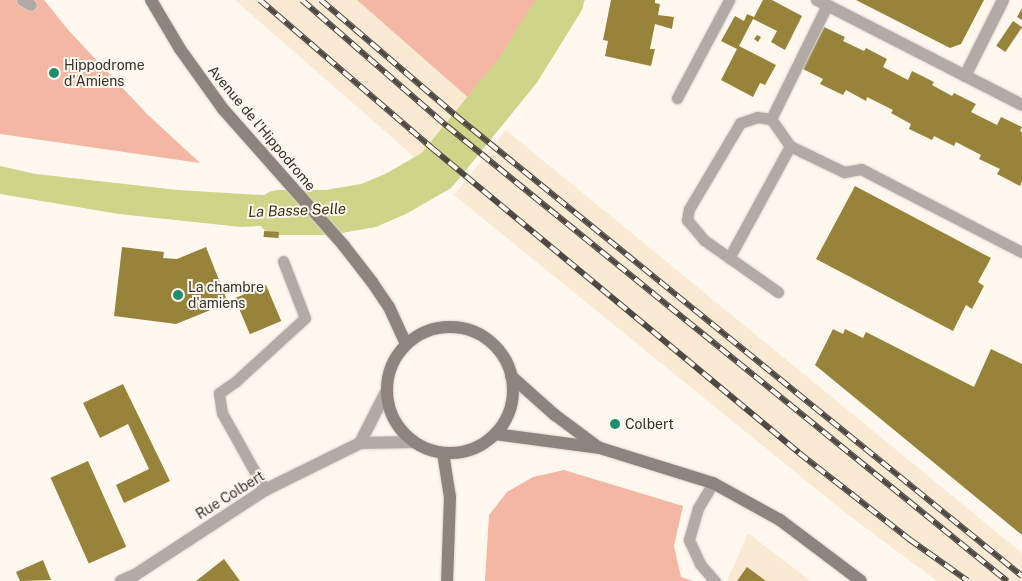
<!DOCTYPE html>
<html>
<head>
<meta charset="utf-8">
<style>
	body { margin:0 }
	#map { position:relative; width:1022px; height:581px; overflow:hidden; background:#fff8ef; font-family:"Public Sans",sans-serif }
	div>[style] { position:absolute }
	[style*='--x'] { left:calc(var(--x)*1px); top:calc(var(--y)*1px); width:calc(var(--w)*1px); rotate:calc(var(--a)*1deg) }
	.built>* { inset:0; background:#faead4 }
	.green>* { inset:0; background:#f4b7a3 }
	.water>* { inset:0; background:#ced589 }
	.river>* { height:45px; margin:-22.5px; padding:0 22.5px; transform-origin:22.5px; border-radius:22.5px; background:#ced589 }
	.building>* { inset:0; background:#978339; transform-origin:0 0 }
	.roads { filter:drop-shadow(0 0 1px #dad4cc) drop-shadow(0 0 1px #dad4cc) }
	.service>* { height:11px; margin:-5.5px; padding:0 5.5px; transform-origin:5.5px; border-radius:5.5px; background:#b1aaa5 }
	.minor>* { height:12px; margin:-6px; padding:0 6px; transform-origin:6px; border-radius:6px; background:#b1aaa5 }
	.tertiary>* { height:12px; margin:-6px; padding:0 6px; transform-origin:6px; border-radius:6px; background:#b1aaa5 }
	.secondary>* { height:12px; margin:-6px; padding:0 6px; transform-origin:6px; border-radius:6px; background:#8e847d }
	.secondary>.ring { margin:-6px; padding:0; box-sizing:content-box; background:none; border:12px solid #8e847d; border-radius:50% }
	.rail>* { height:5.5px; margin-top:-2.75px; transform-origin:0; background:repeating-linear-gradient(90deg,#fff8ef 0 11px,#4e4943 0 22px); box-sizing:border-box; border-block:1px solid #4e4943 }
	.dots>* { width:14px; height:14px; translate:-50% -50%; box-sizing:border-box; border:2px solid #fff8ef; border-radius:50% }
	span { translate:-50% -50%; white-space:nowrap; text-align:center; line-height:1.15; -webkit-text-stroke:4px #fff8ef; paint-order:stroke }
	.poi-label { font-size:14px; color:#34302a }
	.left { translate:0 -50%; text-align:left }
	.street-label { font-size:14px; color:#34302a }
	.water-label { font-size:15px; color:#313312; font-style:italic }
</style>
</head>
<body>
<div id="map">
	<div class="built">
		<i style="clip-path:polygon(235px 0,357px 0,472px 101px,419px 161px)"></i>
		<i style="clip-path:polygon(506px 130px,1022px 553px,1022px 581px,937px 581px,847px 514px,454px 195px)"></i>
		<i style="clip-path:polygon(748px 533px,811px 581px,727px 581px)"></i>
	</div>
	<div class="green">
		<i style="clip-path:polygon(0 0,44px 0,70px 32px,147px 114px,200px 163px,0 134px)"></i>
		<i style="clip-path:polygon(357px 0,537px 0,472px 101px)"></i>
		<i style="clip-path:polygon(564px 470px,683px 506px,674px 546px,681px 577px,693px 581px,485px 581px,489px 515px,507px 492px,533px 477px)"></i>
	</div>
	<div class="water">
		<i style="clip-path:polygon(555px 0,585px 0,501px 118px,481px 99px,497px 81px)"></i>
		<i style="clip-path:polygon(0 166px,36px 174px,178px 190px,329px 199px,351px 221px,241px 227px,119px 214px,0 194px)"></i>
	</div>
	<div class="river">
		<i style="--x:278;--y:212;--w:50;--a:0"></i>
		<i style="--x:328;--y:212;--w:41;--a:-9.9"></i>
		<i style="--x:368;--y:205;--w:30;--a:-23"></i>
		<i style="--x:396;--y:193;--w:46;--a:-29.9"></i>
		<i style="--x:436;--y:170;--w:130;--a:-50.9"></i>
		<i style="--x:518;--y:69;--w:81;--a:-58.1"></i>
	</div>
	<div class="building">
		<i style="clip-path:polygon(611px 0,655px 0,655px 3px,660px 4px,658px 15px,674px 17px,672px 29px,655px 24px,650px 49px,655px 49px,651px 66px,605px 56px,608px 41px,603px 40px)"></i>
		<i style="clip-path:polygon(763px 0,772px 0,802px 16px,785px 50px,771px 42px,777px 31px,753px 19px,739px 46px,776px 65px,765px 85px,760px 83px,753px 97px,721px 80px,737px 49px,721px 41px,735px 16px,744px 21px,747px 14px,754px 17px)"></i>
		<i style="clip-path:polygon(856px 0,984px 0,961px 44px,950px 48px)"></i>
		<i style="clip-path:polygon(1022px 8px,1022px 20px,1017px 17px)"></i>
		<i style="left:1013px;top:21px;width:11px;height:30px;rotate:34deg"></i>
		<i style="clip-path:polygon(824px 27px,845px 37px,843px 41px,864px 51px,866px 48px,887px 59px,883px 67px,908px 80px,912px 71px,934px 82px,932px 85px,952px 96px,954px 93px,976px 104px,971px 112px,997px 125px,1001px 117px,1022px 127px,1020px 131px,1022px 132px,1022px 181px,1020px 186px,997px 174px,1000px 169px,979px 159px,981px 155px,956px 142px,954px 146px,934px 136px,932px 140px,909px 129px,911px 124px,891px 113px,893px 110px,867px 97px,866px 101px,846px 90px,843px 95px,820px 84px,823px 79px,803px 69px)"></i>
		<i style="clip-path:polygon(757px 35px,761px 37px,758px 42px,754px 39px)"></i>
		<i style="clip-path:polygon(855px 186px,991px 258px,978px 282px,984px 286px,972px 309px,966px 305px,953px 331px,816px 259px)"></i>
		<i style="left:264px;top:231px;width:15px;height:6px;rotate:4deg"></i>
		<i style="clip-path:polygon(122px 247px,164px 252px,163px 258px,177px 259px,206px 247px,228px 303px,176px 324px,114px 316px)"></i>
		<i style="left:266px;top:285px;width:39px;height:34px;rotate:67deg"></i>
		<i style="clip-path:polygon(833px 329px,843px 334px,845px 329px,863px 338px,866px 332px,974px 387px,991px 349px,1022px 364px,1022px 535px,815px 365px)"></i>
		<i style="clip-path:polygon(123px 384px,170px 481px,124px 503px,116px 485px,149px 469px,128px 424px,100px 438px,83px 403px)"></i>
		<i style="left:88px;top:461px;width:94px;height:41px;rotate:66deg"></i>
		<i style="clip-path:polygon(224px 559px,240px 581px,196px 581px)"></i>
		<i style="clip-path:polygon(43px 560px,51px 580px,20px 581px,16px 572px)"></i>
		<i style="clip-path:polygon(747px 567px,766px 581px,737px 581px)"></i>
	</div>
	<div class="roads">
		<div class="service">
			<i style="--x:22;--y:0;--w:10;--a:29"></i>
			<i style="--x:677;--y:98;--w:111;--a:-62"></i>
			<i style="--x:790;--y:146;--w:60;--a:25.7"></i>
			<i style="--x:844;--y:172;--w:17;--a:-10"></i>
			<i style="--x:861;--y:169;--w:181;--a:27.3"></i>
			<i style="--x:729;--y:258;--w:128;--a:-61.4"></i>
			<i style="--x:790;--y:146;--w:33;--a:-125"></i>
			<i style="--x:778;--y:292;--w:90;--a:-144.9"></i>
			<i style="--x:704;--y:240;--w:26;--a:-130"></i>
			<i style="--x:687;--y:220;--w:11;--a:-80"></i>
			<i style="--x:689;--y:209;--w:100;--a:-59.3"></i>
			<i style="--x:740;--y:123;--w:18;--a:-19"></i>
			<i style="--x:757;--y:117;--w:14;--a:8"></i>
			<i style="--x:771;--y:119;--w:127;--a:-63.8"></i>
			<i style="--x:713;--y:483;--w:29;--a:121"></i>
			<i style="--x:698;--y:508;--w:33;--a:106"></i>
			<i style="--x:689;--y:540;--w:26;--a:65"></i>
			<i style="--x:700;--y:564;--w:23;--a:49"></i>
			<i style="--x:265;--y:490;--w:88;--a:-119.2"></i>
			<i style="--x:222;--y:413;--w:20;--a:-99"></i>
			<i style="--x:219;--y:393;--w:21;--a:-35"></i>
			<i style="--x:236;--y:381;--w:93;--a:-42.4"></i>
			<i style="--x:305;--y:318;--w:61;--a:-111.1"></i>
		</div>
		<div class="minor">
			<i style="--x:817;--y:0;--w:230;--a:27.1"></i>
			<i style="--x:965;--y:76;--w:85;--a:-63.4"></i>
		</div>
		<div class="tertiary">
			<i style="--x:360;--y:443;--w:57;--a:-63"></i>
			<i style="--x:121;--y:581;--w:15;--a:-23"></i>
			<i style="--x:135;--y:575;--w:155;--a:-33.2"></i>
			<i style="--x:265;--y:490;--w:106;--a:-26.3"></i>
			<i style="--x:360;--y:443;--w:53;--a:-1.1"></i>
		</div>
		<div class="secondary">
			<i style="--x:151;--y:0;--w:57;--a:59.4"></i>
			<i style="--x:180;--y:49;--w:74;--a:54.4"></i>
			<i style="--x:223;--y:109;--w:183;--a:48.5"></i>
			<i style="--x:344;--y:246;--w:46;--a:52.1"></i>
			<i style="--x:372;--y:282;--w:30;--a:56"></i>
			<i style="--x:389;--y:307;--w:41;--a:65.3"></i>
			<i class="ring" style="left:387px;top:327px;width:114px;height:114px"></i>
			<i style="--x:511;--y:376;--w:59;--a:41.6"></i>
			<i style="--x:555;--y:415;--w:54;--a:36.7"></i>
			<i style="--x:495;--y:434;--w:106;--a:7.6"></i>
			<i style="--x:600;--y:448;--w:118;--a:17.2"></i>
			<i style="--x:713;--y:483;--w:77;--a:28.9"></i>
			<i style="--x:780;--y:520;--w:101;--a:37"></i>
			<i style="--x:443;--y:453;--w:45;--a:81"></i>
			<i style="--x:450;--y:497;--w:84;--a:92"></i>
		</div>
	</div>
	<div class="rail">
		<i style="--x:260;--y:0;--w:227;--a:40.7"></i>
		<i style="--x:432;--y:148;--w:477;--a:39.7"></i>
		<i style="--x:799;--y:453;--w:140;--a:38"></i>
		<i style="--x:909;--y:539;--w:72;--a:35.4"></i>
		<i style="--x:302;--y:0;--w:192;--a:41"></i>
		<i style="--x:447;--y:126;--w:722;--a:39.09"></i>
		<i style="--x:321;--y:0;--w:177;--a:40.6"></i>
		<i style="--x:455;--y:115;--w:731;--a:39.11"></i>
	</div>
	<div class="dots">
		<i style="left:54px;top:73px;background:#1f8e6f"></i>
		<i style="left:178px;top:295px;background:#1f8e6f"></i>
		<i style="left:615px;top:424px;background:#1f8e6f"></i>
	</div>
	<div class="poi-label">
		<span class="left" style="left:64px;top:73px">Hippodrome<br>d'Amiens</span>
		<span class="left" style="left:188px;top:295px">La chambre<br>d'amiens</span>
		<span class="left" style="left:625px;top:424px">Colbert</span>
	</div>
	<div class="street-label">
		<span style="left:262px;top:128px;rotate:50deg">Avenue de l'Hippodrome</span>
		<span style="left:230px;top:495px;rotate:-32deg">Rue Colbert</span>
	</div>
	<div class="water-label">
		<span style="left:297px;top:210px;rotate:-2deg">La Basse Selle</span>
	</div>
</div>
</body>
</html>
